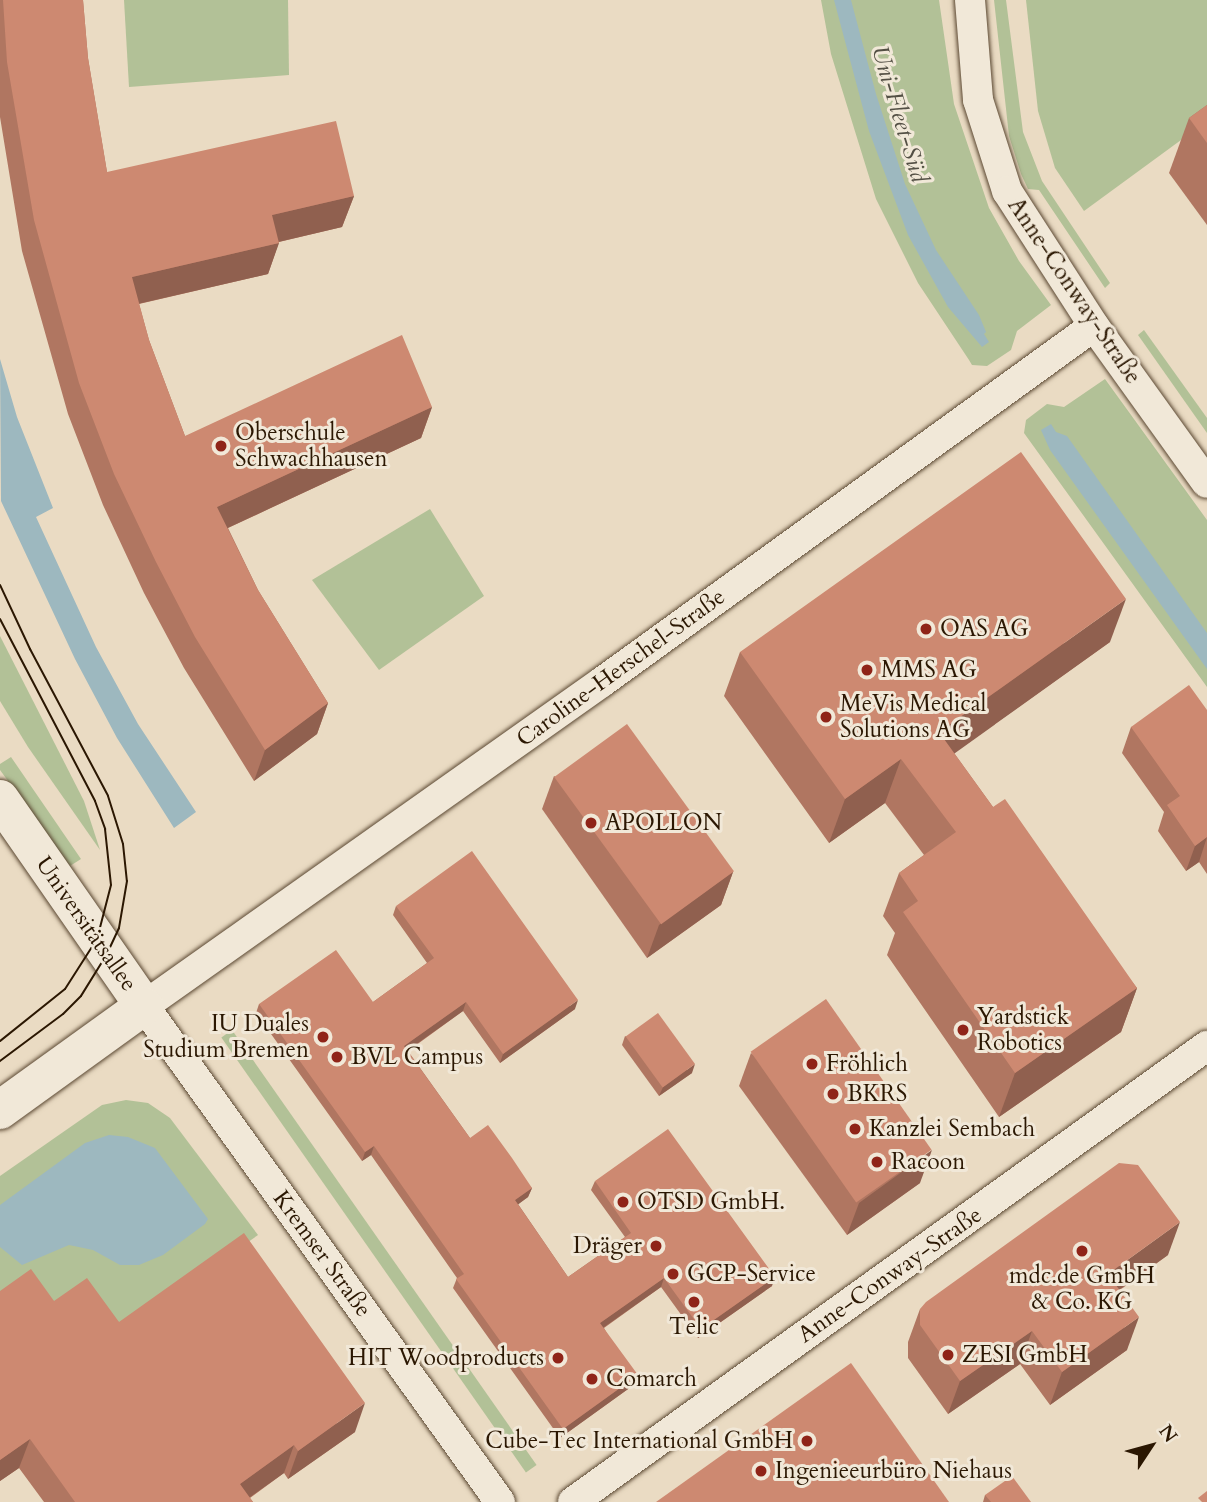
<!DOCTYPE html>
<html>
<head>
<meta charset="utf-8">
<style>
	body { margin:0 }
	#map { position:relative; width:1207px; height:1502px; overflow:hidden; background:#eadbc3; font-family:Cardo,serif }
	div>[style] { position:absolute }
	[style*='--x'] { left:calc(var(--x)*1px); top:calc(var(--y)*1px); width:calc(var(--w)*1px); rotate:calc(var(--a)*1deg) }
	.green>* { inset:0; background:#b2c197; transform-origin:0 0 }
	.water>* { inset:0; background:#9db8bf }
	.roads { filter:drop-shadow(0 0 2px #5b4832) drop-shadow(0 0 2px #5b4832) }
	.street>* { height:30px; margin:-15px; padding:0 15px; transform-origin:15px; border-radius:15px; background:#f1e8d8 }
	.secondary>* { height:38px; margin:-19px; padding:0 19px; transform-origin:19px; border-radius:19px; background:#f1e8d8 }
	.tram>* { height:2px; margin:-1px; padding:0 1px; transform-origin:1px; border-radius:1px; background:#2b1702 }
	.wall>* { inset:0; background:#b07661 }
	.shaded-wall>* { inset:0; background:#90604f }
	.building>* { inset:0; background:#cd8971; transform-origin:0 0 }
	.dots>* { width:19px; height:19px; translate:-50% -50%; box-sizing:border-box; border:4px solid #f1e8d8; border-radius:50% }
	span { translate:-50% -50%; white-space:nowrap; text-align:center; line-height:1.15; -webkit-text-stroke:6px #f1e8d8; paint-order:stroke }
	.street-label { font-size:23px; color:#2b1702 }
	.poi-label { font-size:23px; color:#2b1702 }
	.left { translate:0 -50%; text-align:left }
	.right { translate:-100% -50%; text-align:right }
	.water-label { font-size:24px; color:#534f44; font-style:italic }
	.north { position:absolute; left:1116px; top:1411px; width:70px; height:70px; -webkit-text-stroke:5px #f1e8d8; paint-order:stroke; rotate:54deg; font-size:19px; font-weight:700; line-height:28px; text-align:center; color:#2b1702 }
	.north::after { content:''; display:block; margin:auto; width:24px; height:32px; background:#2b1702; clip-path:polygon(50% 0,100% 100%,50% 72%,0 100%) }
</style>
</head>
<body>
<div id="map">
	<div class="green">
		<i style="clip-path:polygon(124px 0,288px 0,289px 75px,129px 87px)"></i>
		<i style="clip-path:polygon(821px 0,939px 0,954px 104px,989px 208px,1019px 261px,1051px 305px,1017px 331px,1011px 350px,987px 366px,972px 365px,969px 360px,918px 283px,876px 199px,831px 54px)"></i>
		<i style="clip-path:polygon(994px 0,1006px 0,1023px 132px,1042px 181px,1110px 283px,1105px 288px,1039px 190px,1028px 189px,1021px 174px,1009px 136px)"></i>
		<i style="clip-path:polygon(1026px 0,1207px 0,1207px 121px,1084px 211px,1055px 168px,1038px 111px)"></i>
		<i style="clip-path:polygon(1144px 330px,1207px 418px,1207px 433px,1138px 335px)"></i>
		<i style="clip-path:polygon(1105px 379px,1207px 520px,1207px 687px,1024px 433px,1026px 420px,1047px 404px,1064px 407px)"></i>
		<i style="clip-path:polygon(430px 509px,484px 596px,379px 670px,312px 580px)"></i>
		<i style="clip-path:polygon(0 636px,84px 801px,100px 850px,28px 747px,0 701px)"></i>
		<i style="clip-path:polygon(11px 757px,81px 859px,70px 866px,0 770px,0 764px)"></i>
		<i style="left:232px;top:1030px;width:531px;height:13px;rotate:55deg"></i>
		<i style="clip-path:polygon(126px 1100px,148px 1103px,170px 1118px,258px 1235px,99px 1346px,0 1309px,0 1176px,102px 1105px)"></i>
	</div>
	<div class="water">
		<i style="clip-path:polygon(834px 0,851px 0,876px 94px,905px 184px,936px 250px,979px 315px,986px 332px,984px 334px,989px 342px,982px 347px,948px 307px,908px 235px,869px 131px)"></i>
		<i style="clip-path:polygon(0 359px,17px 417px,53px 508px,36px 517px,96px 647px,138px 724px,196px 812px,174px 828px,117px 738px,75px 659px,1px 501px)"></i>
		<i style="clip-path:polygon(1051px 424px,1056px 432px,1067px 436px,1207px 633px,1207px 669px,1050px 450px,1041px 430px)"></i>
		<i style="clip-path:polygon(109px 1135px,128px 1137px,155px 1148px,208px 1219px,205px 1224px,163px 1255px,139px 1265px,120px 1265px,93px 1250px,69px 1245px,22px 1265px,0 1247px,0 1205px,85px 1143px)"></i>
	</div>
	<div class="roads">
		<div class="street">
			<i style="--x:970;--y:0;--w:100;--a:85.4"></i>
			<i style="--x:978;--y:100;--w:96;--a:72.3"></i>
			<i style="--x:1007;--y:191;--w:161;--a:57.2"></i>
			<i style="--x:1094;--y:326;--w:193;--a:54.3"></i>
			<i style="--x:500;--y:1502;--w:611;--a:-125.67"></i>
			<i style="--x:144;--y:1006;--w:561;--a:-35.28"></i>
			<i style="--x:602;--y:682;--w:607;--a:-35.89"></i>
			<i style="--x:573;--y:1502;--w:781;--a:-35.73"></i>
		</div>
		<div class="secondary">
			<i style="--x:0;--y:799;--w:252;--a:55.2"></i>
			<i style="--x:144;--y:1006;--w:178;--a:144.2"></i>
		</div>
	</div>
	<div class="tram">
		<i style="--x:0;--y:585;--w:71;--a:64.9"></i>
		<i style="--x:30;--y:649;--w:166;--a:62"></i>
		<i style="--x:108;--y:796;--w:50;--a:72.6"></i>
		<i style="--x:123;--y:844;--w:37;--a:84"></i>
		<i style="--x:127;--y:881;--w:48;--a:99.7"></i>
		<i style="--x:119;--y:928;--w:29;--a:115"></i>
		<i style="--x:107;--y:954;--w:49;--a:121.8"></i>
		<i style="--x:81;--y:996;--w:25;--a:135"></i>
		<i style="--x:63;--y:1014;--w:79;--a:143.3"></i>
		<i style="--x:0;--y:619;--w:205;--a:62.4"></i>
		<i style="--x:95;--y:801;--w:30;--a:70"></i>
		<i style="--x:105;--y:829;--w:56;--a:83.9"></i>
		<i style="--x:111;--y:885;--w:56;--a:104.5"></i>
		<i style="--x:97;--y:939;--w:59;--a:122.6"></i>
		<i style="--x:65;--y:989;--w:83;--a:141.3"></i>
	</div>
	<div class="wall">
		<i style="clip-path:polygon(0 0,83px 0,88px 58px,107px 172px,354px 196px,342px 227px,279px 242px,268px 274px,139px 304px,149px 340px,185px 436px,432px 407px,421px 438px,228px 528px,258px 590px,328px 703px,317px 734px,254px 781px,184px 668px,144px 593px,103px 505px,68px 414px,22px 251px,0 117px)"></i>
		<i style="clip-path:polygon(1207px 105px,1207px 225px,1169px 173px,1189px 118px)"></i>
		<i style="clip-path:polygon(1110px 642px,954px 753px,993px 807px,1137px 988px,1121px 1032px,999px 1117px,887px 955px,895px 933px,883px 916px,899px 873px,924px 855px,885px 803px,829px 843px,724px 696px,740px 652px)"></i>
		<i style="clip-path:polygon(1207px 710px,1207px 874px,1199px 862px,1186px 871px,1158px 831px,1164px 812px,1122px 753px,1131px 727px)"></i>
		<i style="clip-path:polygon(554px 776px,733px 872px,721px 905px,647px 958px,542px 809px)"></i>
		<i style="clip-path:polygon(396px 906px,575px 1009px,500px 1063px,463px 1011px,408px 1051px,470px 1138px,532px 1188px,528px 1197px,518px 1204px,568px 1277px,625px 1237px,591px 1190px,595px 1181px,772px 1286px,698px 1338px,661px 1287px,604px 1328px,635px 1384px,560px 1438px,453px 1288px,457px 1278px,371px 1155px,362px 1161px,256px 1013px,259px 1004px,373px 1002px,427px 963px,393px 915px)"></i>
		<i style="clip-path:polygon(625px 1036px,692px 1073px,659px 1096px,622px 1045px)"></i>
		<i style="clip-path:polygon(751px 1053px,920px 1183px,847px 1235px,739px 1086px)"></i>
		<i style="clip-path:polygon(1168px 1255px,1120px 1290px,1127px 1350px,1050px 1405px,1020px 1364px,948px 1414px,908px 1358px,908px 1342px,920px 1309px)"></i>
		<i style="clip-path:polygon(0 1291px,54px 1301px,119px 1322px,355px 1432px,288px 1479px,284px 1473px,250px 1498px,253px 1502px,44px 1502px,19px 1468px,0 1481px)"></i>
		<i style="clip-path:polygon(985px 1495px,1031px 1502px,983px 1502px)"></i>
	</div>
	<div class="shaded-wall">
		<i style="clip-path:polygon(354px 196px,342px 227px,261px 246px,272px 215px)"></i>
		<i style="clip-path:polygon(279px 243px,268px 274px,120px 308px,132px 277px)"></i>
		<i style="clip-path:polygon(432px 407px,421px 438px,206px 538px,217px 507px)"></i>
		<i style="clip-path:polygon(1126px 599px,1110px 642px,923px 776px,939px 732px)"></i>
		<i style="clip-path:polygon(328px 703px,317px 734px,254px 781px,265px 750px)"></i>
		<i style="clip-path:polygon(901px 759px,885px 803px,829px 843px,845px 799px)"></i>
		<i style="clip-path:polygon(1207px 837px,1199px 862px,1186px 871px,1195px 846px)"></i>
		<i style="clip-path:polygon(733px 872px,721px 905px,647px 958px,659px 925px)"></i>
		<i style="clip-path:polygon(1137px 988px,1121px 1032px,999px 1117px,1015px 1073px)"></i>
		<i style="clip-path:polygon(578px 1000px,575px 1009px,500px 1063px,503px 1054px)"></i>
		<i style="clip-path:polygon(466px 1002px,463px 1011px,401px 1055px,404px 1046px)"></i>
		<i style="clip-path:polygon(695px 1064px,692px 1073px,659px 1096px,663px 1087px)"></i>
		<i style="clip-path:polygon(374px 1146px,371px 1155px,362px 1161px,365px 1152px)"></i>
		<i style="clip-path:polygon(932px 1150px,920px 1183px,847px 1235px,859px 1203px)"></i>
		<i style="clip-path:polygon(532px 1188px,528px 1197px,512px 1209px,515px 1200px)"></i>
		<i style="clip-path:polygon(1180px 1222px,1168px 1255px,1096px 1306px,1108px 1274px)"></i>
		<i style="clip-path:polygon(775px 1277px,772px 1286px,698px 1338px,701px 1329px)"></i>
		<i style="clip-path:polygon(664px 1278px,661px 1287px,597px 1332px,600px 1323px)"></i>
		<i style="clip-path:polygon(1139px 1317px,1127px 1350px,1050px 1405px,1062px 1372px)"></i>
		<i style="clip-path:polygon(1032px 1331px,1020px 1364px,948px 1414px,960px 1381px)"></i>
		<i style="clip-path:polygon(638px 1375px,635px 1384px,560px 1438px,563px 1429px)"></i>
		<i style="clip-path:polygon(365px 1403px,355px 1432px,288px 1479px,298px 1451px)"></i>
		<i style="clip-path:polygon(30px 1439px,19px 1468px,0 1481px,0 1460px)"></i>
		<i style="clip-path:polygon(294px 1445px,284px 1473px,243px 1502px,240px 1484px)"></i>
	</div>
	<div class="building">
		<i style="clip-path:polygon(3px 0,83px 0,88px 58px,107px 172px,336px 121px,354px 196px,272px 215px,279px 243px,132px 277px,149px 340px,185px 436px,402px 335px,432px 407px,217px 507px,258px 590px,328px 703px,265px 750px,195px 637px,156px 562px,114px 474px,79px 383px,34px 220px,7px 62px)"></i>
		<i style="clip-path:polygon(1207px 105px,1207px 143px,1189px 118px)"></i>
		<i style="clip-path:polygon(1021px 452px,1126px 599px,939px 732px,993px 807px,1005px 799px,1137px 988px,1015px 1073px,903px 912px,918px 901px,899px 873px,956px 832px,901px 759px,845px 799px,740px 652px)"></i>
		<i style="clip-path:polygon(1189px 685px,1207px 710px,1207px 837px,1195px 846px,1167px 805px,1180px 796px,1131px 727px)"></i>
		<i style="left:627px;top:724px;width:182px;height:90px;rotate:54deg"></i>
		<i style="clip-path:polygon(472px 851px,578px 1000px,503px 1054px,466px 1002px,404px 1046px,470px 1138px,488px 1125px,512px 1158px,532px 1188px,515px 1200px,568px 1277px,631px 1233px,595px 1181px,668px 1129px,775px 1277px,701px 1329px,664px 1278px,600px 1323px,638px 1375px,563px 1429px,456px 1279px,464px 1274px,374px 1146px,365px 1152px,259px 1004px,336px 950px,373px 1002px,434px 958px,396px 906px)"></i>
		<i style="left:826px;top:999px;width:184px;height:92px;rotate:55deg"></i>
		<i style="left:658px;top:1013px;width:63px;height:40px;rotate:54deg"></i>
		<i style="clip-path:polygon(1119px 1163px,1138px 1165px,1180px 1222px,1108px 1274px,1139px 1317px,1062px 1372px,1032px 1331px,960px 1381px,920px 1325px,920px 1309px,926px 1302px)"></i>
		<i style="clip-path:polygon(244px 1233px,365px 1403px,298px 1451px,294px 1445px,240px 1484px,253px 1502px,75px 1502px,30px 1439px,0 1460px,0 1291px,31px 1269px,54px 1301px,87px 1278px,119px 1322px)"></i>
		<i style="clip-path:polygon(851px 1363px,949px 1502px,656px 1502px)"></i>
		<i style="clip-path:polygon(1012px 1476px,1031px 1502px,991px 1502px,985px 1495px)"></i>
		<i style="clip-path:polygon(1207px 1491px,1207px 1502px,1202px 1502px,1198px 1498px)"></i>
	</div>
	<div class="dots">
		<i style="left:221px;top:446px;background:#8f2418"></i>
		<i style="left:926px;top:629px;background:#8f2418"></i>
		<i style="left:867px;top:670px;background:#8f2418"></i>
		<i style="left:826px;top:717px;background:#8f2418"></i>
		<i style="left:591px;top:823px;background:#8f2418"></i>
		<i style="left:963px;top:1030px;background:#8f2418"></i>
		<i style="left:323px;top:1037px;background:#8f2418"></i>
		<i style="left:337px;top:1057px;background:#8f2418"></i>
		<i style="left:812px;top:1064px;background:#8f2418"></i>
		<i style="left:833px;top:1094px;background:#8f2418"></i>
		<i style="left:855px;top:1129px;background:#8f2418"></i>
		<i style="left:877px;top:1162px;background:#8f2418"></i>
		<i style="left:623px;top:1202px;background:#8f2418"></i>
		<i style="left:656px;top:1246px;background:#8f2418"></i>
		<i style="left:1082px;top:1251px;background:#8f2418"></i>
		<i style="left:673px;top:1274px;background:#8f2418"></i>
		<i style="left:694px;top:1302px;background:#8f2418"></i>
		<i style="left:948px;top:1355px;background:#8f2418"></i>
		<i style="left:558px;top:1358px;background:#8f2418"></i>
		<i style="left:592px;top:1379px;background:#8f2418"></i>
		<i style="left:807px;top:1441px;background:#8f2418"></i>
		<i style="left:761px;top:1471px;background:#8f2418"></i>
	</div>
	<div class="street-label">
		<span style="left:1074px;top:291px;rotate:56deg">Anne-Conway-Straße</span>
		<span style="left:621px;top:668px;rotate:-36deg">Caroline-Herschel-Straße</span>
		<span style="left:86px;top:924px;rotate:55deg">Universitätsallee</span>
		<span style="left:322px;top:1254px;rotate:54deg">Kremser Straße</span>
		<span style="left:890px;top:1275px;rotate:-35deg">Anne-Conway-Straße</span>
	</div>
	<div class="poi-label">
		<span class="left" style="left:235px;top:446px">Oberschule<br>Schwachhausen</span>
		<span class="left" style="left:940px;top:629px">OAS AG</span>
		<span class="left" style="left:881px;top:670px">MMS AG</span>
		<span class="left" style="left:840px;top:717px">MeVis Medical<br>Solutions AG</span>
		<span class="left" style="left:605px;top:823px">APOLLON</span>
		<span class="left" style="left:977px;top:1030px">Yardstick<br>Robotics</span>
		<span class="right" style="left:309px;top:1037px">IU Duales<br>Studium Bremen</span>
		<span class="left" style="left:351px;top:1057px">BVL Campus</span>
		<span class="left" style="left:826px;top:1064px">Fröhlich</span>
		<span class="left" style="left:847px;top:1094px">BKRS</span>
		<span class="left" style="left:869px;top:1129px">Kanzlei Sembach</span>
		<span class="left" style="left:891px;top:1162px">Racoon</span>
		<span class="left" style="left:637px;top:1202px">OTSD GmbH.</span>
		<span class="right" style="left:642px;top:1246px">Dräger</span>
		<span class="left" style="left:687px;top:1274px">GCP-Service</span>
		<span style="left:1082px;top:1289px">mdc.de GmbH<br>&amp; Co. KG</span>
		<span style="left:694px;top:1327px">Telic</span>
		<span class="left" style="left:962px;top:1355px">ZESI GmbH</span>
		<span class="right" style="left:544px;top:1358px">HIT Woodproducts</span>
		<span class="left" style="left:606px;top:1379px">Comarch</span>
		<span class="right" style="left:793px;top:1441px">Cube-Tec International GmbH</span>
		<span class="left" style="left:775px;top:1471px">Ingenieeurbüro Niehaus</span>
	</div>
	<div class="water-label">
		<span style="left:899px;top:114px;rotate:73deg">Uni-Fleet-Süd</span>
	</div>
	<div class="north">N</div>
</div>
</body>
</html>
